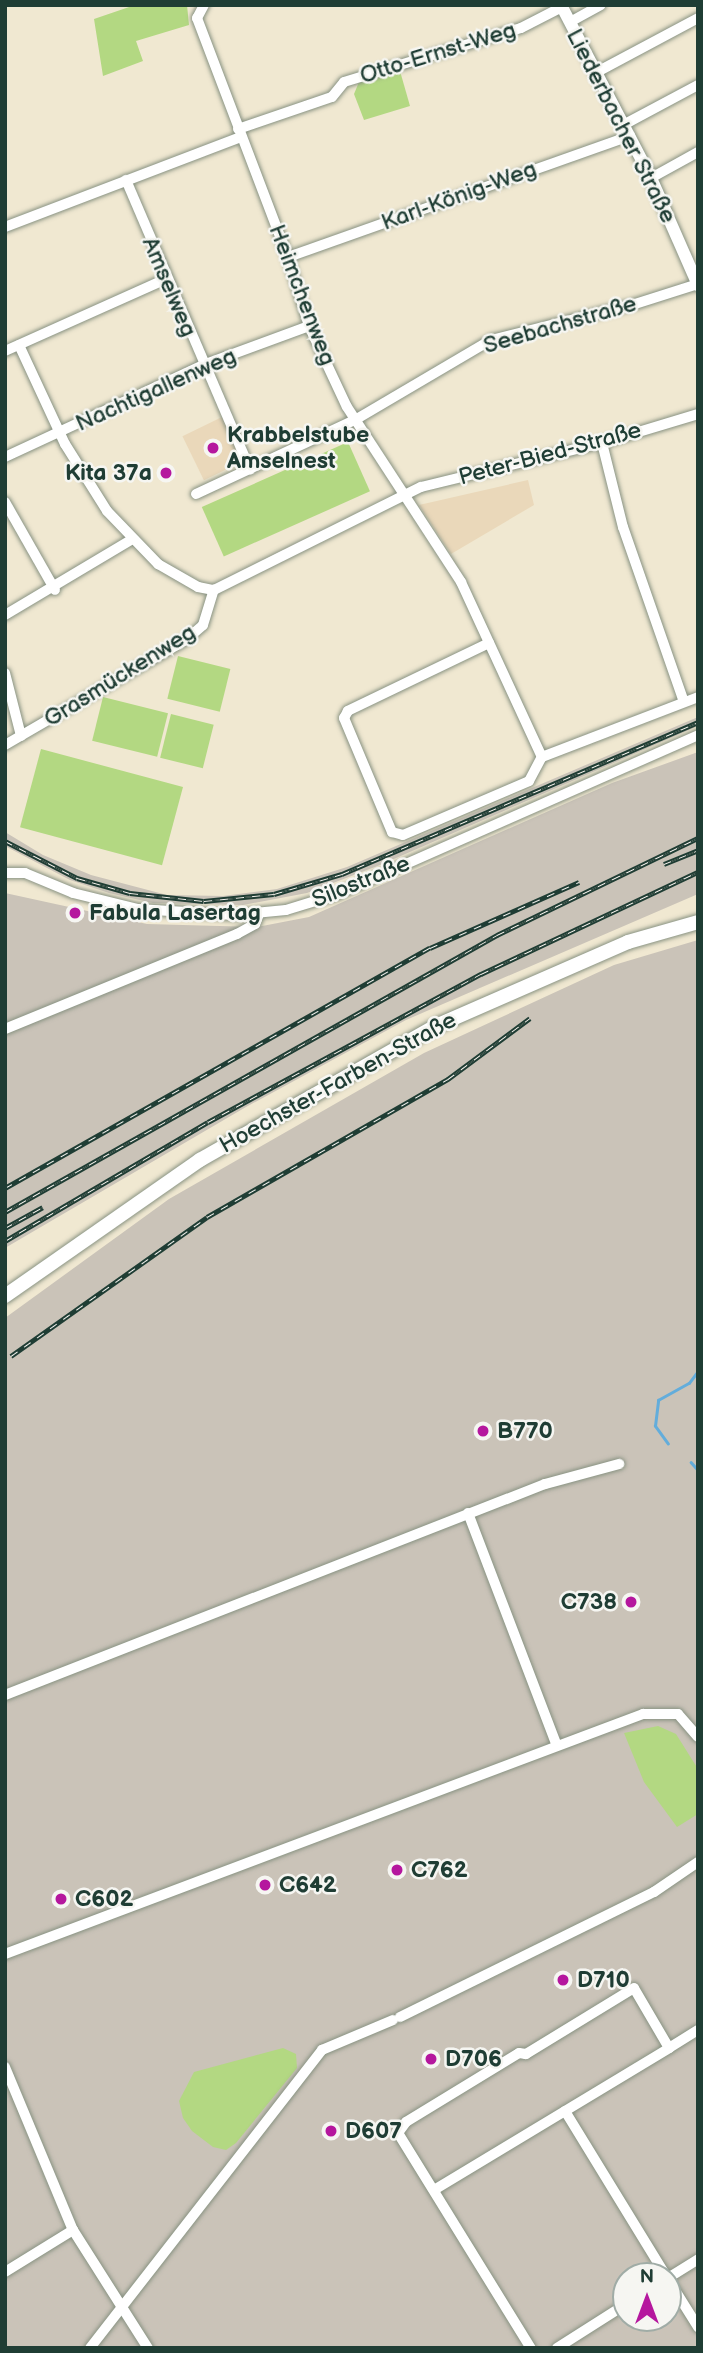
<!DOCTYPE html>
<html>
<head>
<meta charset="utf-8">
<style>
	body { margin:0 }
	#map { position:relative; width:703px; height:2353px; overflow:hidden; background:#f0e8d1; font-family:"Balsamiq Sans",sans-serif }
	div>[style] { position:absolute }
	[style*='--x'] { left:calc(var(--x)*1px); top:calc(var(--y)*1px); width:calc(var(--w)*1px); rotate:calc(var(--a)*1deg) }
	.built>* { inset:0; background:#ead8ba; transform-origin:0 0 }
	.industrial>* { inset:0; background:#cac3b8 }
	.green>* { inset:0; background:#b3d882; transform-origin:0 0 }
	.stream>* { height:2.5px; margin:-1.25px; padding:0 1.25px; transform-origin:1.25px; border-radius:1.25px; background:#63addb }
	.roads { filter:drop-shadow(0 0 2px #889282) drop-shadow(0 0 2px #889282) }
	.minor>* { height:10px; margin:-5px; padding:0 5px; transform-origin:5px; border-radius:5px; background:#fff }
	.tertiary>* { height:12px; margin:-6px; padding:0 6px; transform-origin:6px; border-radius:6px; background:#fff }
	.secondary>* { height:14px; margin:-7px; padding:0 7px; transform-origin:7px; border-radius:7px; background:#fff }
	.rail>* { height:5px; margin-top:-2.5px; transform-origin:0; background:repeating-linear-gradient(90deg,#f6f6f2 0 8px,#1f3d34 0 16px); box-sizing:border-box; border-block:2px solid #1f3d34 }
	.dots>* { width:19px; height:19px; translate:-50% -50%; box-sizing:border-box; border:4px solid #f6f6f2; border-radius:50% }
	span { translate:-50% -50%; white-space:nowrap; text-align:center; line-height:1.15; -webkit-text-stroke:5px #f6f6f2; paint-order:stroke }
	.street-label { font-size:23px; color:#1f3d34 }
	.poi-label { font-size:23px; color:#1f3d34; font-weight:700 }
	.left { translate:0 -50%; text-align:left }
	.right { translate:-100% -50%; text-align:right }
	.frame { position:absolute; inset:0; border:7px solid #1f3d34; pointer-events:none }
	.north { position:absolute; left:612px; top:2262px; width:70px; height:70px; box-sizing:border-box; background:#f6f6f2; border:2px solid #a0aca6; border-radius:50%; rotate:0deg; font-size:19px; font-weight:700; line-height:28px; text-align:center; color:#1f3d34 }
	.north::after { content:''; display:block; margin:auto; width:24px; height:32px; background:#b5179e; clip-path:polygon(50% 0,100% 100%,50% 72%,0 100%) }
</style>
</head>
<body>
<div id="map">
	<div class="built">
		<i style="left:222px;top:417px;width:49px;height:44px;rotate:64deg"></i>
		<i style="clip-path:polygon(528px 480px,534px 505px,451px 554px,419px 505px)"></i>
	</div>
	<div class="industrial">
		<i style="clip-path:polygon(698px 717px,698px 726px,380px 865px,307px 893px,243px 905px,153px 903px,109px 893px,70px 880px,5px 846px,5px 832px,43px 855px,91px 875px,167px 895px,223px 896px,277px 889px,347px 867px)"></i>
		<i style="clip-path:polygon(698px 752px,698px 894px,406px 1020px,246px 1107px,5px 1248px,5px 893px,147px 924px,257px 927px,309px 917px,612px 783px)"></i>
		<i style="clip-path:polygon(evenodd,698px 940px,698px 2348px,5px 2348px,5px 1318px,169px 1199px,424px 1053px,614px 965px,698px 940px,626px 2276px,668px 2276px,668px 2318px,626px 2318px,626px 2276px)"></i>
	</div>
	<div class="green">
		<i style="clip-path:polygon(135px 5px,187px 5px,189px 25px,136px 41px,143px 61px,103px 76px,94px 19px)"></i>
		<i style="clip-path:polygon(400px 71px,410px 106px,364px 120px,354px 94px,359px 82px)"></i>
		<i style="left:348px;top:442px;width:54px;height:160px;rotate:66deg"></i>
		<i style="left:178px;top:656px;width:54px;height:44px;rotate:14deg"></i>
		<i style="left:103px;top:697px;width:67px;height:45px;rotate:14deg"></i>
		<i style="left:171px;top:714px;width:44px;height:45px;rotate:14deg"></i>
		<i style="left:41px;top:749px;width:147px;height:81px;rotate:15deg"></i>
		<i style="clip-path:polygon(658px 1726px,676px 1734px,698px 1769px,698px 1814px,677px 1827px,644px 1782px,624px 1733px)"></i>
		<i style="clip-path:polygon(283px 2048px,296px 2054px,297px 2068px,236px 2143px,226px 2150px,213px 2147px,192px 2131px,183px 2118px,179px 2101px,194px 2072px)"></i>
	</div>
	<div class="stream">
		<i style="--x:668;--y:1444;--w:22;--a:-126"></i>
		<i style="--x:655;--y:1426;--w:26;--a:-83"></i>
		<i style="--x:658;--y:1400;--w:35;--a:-29"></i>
		<i style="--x:689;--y:1383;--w:15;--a:-53"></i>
		<i style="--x:691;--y:1462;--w:11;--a:49"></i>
	</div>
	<div class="roads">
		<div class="minor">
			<i style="--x:204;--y:5;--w:15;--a:118"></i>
			<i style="--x:197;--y:18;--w:256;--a:69.2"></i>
			<i style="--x:288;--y:257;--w:72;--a:73.1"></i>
			<i style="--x:309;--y:326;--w:89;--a:64.9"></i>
			<i style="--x:347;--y:407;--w:209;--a:56.9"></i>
			<i style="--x:461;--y:582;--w:193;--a:65.2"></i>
			<i style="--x:570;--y:22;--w:35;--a:-29"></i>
			<i style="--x:597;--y:72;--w:115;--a:-28.1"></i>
			<i style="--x:625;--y:124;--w:83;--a:-28.1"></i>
			<i style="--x:238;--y:129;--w:99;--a:-18.8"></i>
			<i style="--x:332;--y:97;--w:19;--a:-51"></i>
			<i style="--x:344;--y:82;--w:185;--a:-17"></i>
			<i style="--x:521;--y:28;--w:46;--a:-27.1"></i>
			<i style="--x:651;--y:178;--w:54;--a:-29"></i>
			<i style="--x:126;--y:180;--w:315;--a:66.8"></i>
			<i style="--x:5;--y:227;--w:253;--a:-20.9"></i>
			<i style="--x:288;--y:257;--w:363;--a:-19.5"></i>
			<i style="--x:19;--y:345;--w:109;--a:65.1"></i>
			<i style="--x:65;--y:444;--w:79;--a:57.9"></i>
			<i style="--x:107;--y:511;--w:74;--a:46.1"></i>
			<i style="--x:158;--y:564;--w:46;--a:29.9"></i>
			<i style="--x:198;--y:587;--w:16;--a:11"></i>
			<i style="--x:5;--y:351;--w:176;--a:-24.1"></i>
			<i style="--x:602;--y:443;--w:87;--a:76"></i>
			<i style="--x:623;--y:527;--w:185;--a:70.8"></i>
			<i style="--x:5;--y:457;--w:218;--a:-24.9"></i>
			<i style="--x:203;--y:365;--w:113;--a:-20.2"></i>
			<i style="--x:196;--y:494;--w:175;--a:-25"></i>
			<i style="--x:355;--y:420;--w:158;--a:-30.5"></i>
			<i style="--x:491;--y:340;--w:148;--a:-14"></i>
			<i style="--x:635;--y:304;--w:66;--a:-17.6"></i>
			<i style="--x:5;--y:502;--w:101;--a:60.4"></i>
			<i style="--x:5;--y:615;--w:147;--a:-30.8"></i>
			<i style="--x:489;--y:643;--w:157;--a:154.3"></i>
			<i style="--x:348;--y:711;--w:8;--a:120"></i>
			<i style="--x:344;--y:718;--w:124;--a:67.2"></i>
			<i style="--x:392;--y:832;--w:11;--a:15"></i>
			<i style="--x:403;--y:835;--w:137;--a:-23.2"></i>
			<i style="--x:529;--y:781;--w:27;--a:-62"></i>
			<i style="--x:5;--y:673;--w:65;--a:75.7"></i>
			<i style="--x:5;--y:745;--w:211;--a:-30.2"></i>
			<i style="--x:187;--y:639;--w:21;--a:-41"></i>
			<i style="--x:203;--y:625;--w:37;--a:-73"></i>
			<i style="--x:214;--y:590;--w:231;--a:-26.5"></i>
			<i style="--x:421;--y:487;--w:186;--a:-13.7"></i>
			<i style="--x:602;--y:443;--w:100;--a:-16.8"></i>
			<i style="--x:542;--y:757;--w:167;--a:-21"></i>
			<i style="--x:5;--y:873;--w:20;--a:0"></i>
			<i style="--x:25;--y:873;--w:52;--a:22.6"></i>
			<i style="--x:73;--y:893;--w:67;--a:13.8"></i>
			<i style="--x:138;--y:909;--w:96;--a:3.6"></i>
			<i style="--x:234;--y:915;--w:52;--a:-5.5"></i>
			<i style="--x:286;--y:910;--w:54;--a:-17.1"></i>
			<i style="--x:338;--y:894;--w:394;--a:-23.8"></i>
			<i style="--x:5;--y:1029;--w:251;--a:-22.3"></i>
			<i style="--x:237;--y:934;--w:21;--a:-29"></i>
			<i style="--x:255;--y:924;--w:11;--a:-68"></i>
			<i style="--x:468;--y:1513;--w:249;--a:69.1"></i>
			<i style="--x:5;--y:1695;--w:580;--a:-21.34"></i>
			<i style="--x:545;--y:1484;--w:77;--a:-15.1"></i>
			<i style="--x:5;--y:1954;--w:682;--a:-20.62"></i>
			<i style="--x:643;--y:1714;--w:35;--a:0"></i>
			<i style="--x:678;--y:1714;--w:30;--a:49"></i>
			<i style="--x:400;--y:2017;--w:283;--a:-26.2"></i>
			<i style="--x:654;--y:1892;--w:53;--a:-34.3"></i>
			<i style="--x:669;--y:2048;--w:34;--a:-32"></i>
			<i style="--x:5;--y:2067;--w:177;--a:67.4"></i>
			<i style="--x:73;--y:2230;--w:140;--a:57.6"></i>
			<i style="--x:565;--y:2111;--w:193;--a:58.5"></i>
			<i style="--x:434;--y:2190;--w:275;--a:-31.1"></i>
			<i style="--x:669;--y:2048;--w:69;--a:-120.3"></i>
			<i style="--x:634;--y:1988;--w:127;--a:148.6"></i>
			<i style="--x:526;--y:2054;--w:7;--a:-172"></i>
			<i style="--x:519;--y:2053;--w:132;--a:148.6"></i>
			<i style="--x:406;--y:2122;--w:14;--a:126"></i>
			<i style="--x:398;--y:2133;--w:253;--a:58.3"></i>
			<i style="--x:5;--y:2272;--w:80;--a:-31.7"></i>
			<i style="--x:668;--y:2278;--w:36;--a:-32"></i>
			<i style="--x:668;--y:2279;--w:57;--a:58"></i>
			<i style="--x:90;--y:2348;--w:378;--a:-52.1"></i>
			<i style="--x:322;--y:2050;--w:77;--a:-22.9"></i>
			<i style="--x:557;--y:2348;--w:82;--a:-32.5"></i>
		</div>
		<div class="tertiary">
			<i style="--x:561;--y:5;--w:195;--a:62.5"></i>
			<i style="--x:651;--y:178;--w:117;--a:66.3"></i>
		</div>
		<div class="secondary">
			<i style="--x:5;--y:1296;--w:238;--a:-34.9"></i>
			<i style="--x:200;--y:1160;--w:271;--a:-29.6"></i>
			<i style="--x:436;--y:1026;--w:210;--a:-23.6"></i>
			<i style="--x:628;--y:942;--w:73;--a:-15.9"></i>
		</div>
	</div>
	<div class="rail">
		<i style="--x:5;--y:841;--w:81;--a:27.2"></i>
		<i style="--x:77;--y:878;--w:55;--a:15.8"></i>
		<i style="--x:130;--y:893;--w:74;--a:6.2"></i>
		<i style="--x:204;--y:901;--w:70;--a:-5.7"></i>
		<i style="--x:274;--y:894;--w:71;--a:-16.4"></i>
		<i style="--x:342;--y:874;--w:387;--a:-23.1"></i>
		<i style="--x:664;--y:864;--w:37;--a:-22"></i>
		<i style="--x:5;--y:1188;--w:488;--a:-29.5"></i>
		<i style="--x:430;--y:948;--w:163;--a:-23.9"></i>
		<i style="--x:5;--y:1212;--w:565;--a:-29.38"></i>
		<i style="--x:497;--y:935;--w:223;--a:-25.8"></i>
		<i style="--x:5;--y:1228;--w:43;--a:-28.9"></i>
		<i style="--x:5;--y:1241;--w:235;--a:-30.4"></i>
		<i style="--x:208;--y:1122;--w:311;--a:-28.5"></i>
		<i style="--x:481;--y:974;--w:240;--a:-25.2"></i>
		<i style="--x:11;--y:1356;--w:240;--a:-35.3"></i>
		<i style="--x:207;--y:1217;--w:278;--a:-29.8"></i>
		<i style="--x:448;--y:1079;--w:102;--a:-36.6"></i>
	</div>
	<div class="dots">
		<i style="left:213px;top:448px;background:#b5179e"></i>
		<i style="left:166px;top:473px;background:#b5179e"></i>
		<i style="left:75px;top:913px;background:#b5179e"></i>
		<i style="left:483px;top:1431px;background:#b5179e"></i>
		<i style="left:631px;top:1602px;background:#b5179e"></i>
		<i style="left:397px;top:1870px;background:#b5179e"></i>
		<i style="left:265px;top:1885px;background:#b5179e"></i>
		<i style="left:61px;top:1899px;background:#b5179e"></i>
		<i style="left:563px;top:1980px;background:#b5179e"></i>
		<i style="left:431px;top:2059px;background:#b5179e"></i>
		<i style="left:331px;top:2131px;background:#b5179e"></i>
	</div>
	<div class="street-label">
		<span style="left:438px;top:53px;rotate:-17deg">Otto-Ernst-Weg</span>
		<span style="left:621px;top:126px;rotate:63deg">Liederbacher Straße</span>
		<span style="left:459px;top:196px;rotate:-20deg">Karl-König-Weg</span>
		<span style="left:169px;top:287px;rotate:67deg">Amselweg</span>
		<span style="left:302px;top:295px;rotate:69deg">Heimchenweg</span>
		<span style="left:560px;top:325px;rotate:-16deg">Seebachstraße</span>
		<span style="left:156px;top:390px;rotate:-24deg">Nachtigallenweg</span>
		<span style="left:550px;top:454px;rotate:-15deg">Peter-Bied-Straße</span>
		<span style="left:120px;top:676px;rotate:-32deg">Grasmückenweg</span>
		<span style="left:361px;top:882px;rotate:-22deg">Silostraße</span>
		<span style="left:338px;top:1083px;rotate:-29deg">Hoechster-Farben-Straße</span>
	</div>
	<div class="poi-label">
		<span class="left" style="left:227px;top:448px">Krabbelstube<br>Amselnest</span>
		<span class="right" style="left:152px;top:473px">Kita 37a</span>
		<span class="left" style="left:89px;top:913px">Fabula Lasertag</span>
		<span class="left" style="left:497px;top:1431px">B770</span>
		<span class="right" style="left:617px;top:1602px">C738</span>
		<span class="left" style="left:411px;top:1870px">C762</span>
		<span class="left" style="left:279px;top:1885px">C642</span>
		<span class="left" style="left:75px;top:1899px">C602</span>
		<span class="left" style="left:577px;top:1980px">D710</span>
		<span class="left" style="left:445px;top:2059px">D706</span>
		<span class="left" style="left:345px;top:2131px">D607</span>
	</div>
	<div class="frame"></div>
	<div class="north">N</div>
</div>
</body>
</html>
